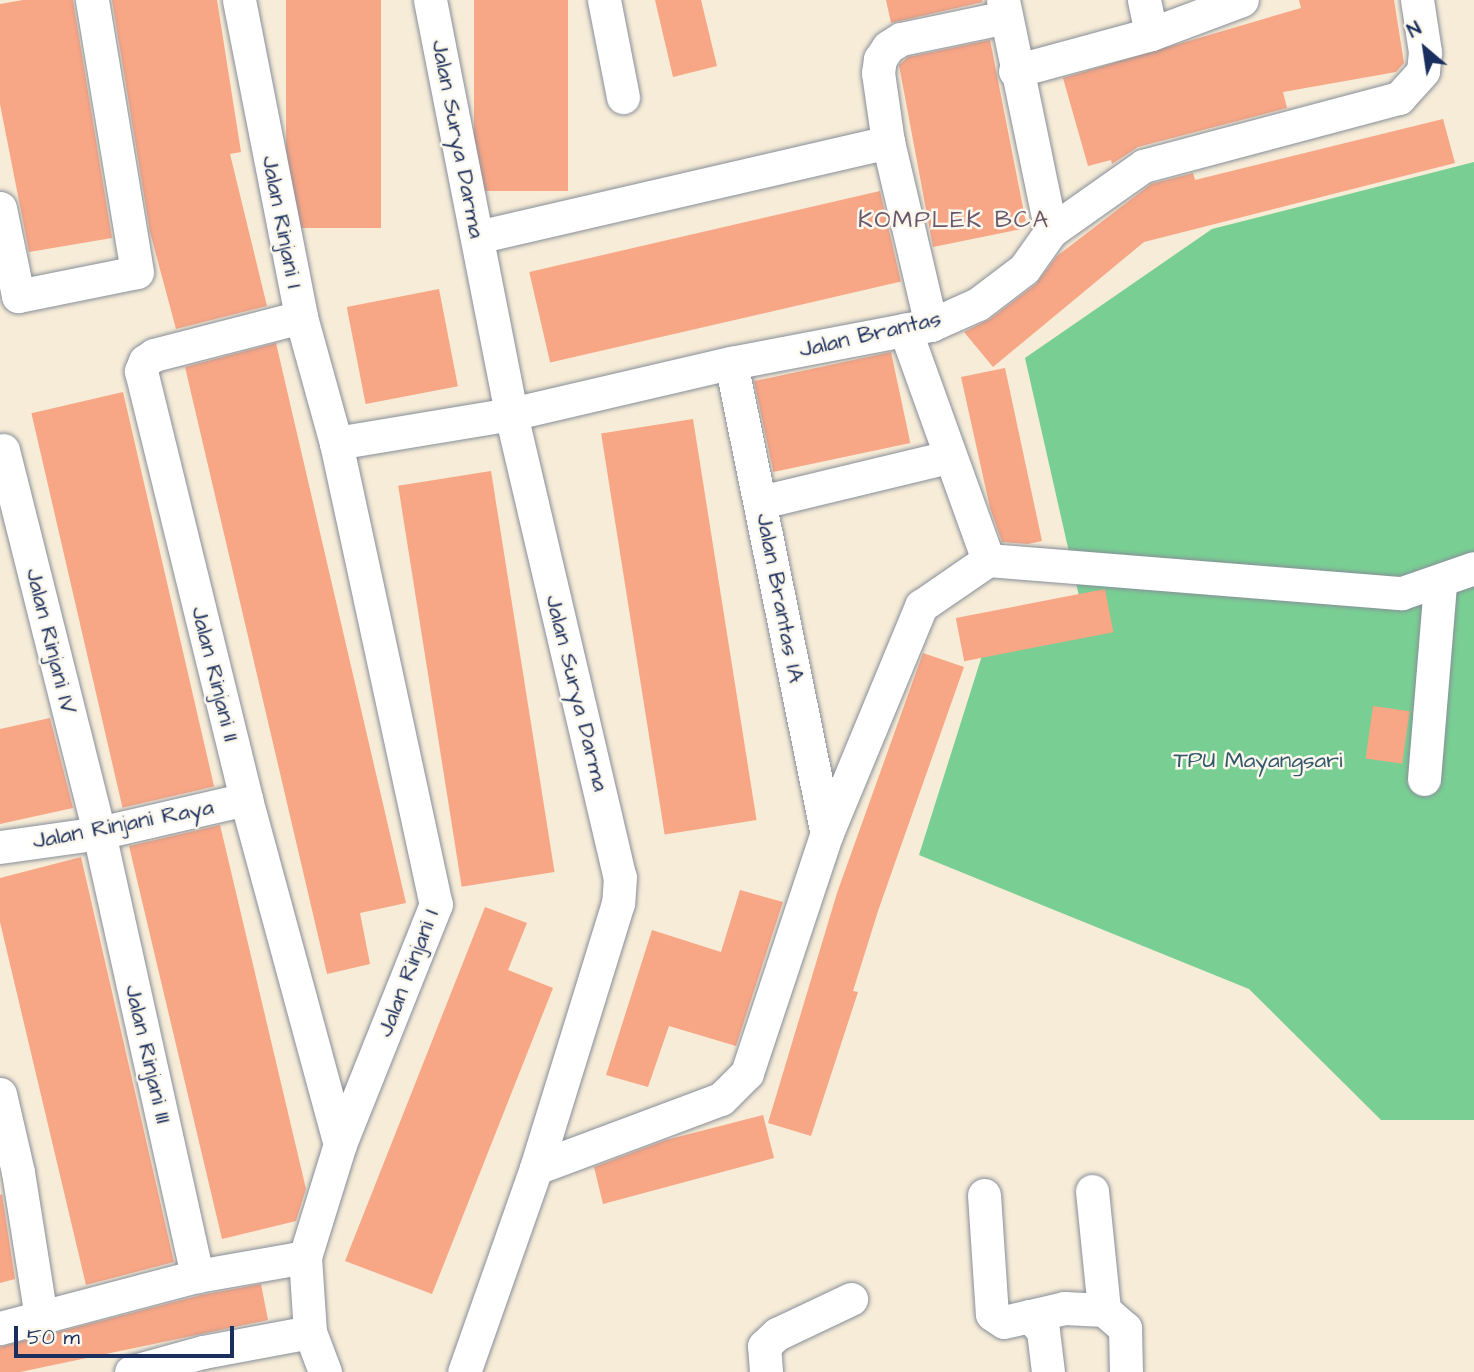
<!DOCTYPE html>
<html>
<head>
<meta charset="utf-8">
<style>
	body { margin:0 }
	#map { position:relative; width:1474px; height:1372px; overflow:hidden; background:#f6ecd7; font-family:"Architects Daughter",sans-serif }
	div>[style] { position:absolute }
	[style*='--x'] { left:calc(var(--x)*1px); top:calc(var(--y)*1px); width:calc(var(--w)*1px); rotate:calc(var(--a)*1deg) }
	.green>* { inset:0; background:#79cf93 }
	.building>* { inset:0; background:#f7a686; transform-origin:0 0 }
	.roads { filter:drop-shadow(0 0 2px #888e9a) drop-shadow(0 0 2px #888e9a) }
	.minor>* { height:33px; margin:-16.5px; padding:0 16.5px; transform-origin:16.5px; border-radius:16.5px; background:#fff }
	span { translate:-50% -50%; white-space:nowrap; text-align:center; line-height:1.15; -webkit-text-stroke:5px #fbf7ec; paint-order:stroke }
	.street-label { font-size:23px; color:#1b2f5e }
	.park-label { font-size:23px; color:#32576b }
	.neighbourhood-label { font-size:24px; color:#68596c; letter-spacing:2px }
	.north { position:absolute; left:1390px; top:14px; width:70px; height:70px; -webkit-text-stroke:5px #fbf7ec; paint-order:stroke; rotate:331deg; font-size:19px; font-weight:700; line-height:28px; text-align:center; color:#1b2f5e }
	.north::after { content:''; display:block; margin:auto; width:24px; height:32px; background:#1b2f5e; clip-path:polygon(50% 0,100% 100%,50% 72%,0 100%) }
	.scale { position:absolute; left:14px; top:1326px; width:220px; height:32px; box-sizing:border-box; border:4px solid #1b2f5e; border-top:0; padding-left:9px; font-size:21px; line-height:24px; white-space:nowrap; color:#1b2f5e; -webkit-text-stroke:5px #fbf7ec; paint-order:stroke }
</style>
</head>
<body>
<div id="map">
	<div class="green">
		<i style="clip-path:polygon(1474px 162px,1474px 1120px,1381px 1120px,1249px 989px,919px 855px,985px 646px,1086px 627px,1025px 358px,1212px 229px)"></i>
	</div>
	<div class="building">
		<i style="clip-path:polygon(23px 0,73px 0,112px 238px,29px 252px,0 104px,0 4px)"></i>
		<i style="clip-path:polygon(112px 0,217px 0,241px 152px,230px 154px,267px 306px,176px 329px,150px 232px)"></i>
		<i style="left:286px;top:0;width:95px;height:228px"></i>
		<i style="left:474px;top:0;width:94px;height:191px"></i>
		<i style="clip-path:polygon(655px 0,701px 0,717px 66px,673px 77px)"></i>
		<i style="clip-path:polygon(886px 0,982px 0,983px 2px,891px 23px)"></i>
		<i style="clip-path:polygon(1299px 0,1394px 0,1404px 63px,1396px 72px,1283px 92px,1287px 108px,1138px 147px,1112px 164px,1111px 160px,1088px 166px,1063px 78px,1301px 8px)"></i>
		<i style="clip-path:polygon(990px 40px,1027px 228px,933px 247px,899px 65px,908px 57px)"></i>
		<i style="clip-path:polygon(1443px 119px,1455px 163px,1144px 242px,993px 367px,964px 332px,990px 319px,1036px 284px,1057px 256px,1151px 184px,1193px 173px,1195px 180px)"></i>
		<i style="left:880px;top:191px;width:93px;height:360px;rotate:77deg"></i>
		<i style="left:439px;top:289px;width:99px;height:94px;rotate:79deg"></i>
		<i style="clip-path:polygon(276px 343px,406px 903px,360px 913px,370px 964px,327px 974px,185px 367px)"></i>
		<i style="left:891px;top:352px;width:93px;height:140px;rotate:78deg"></i>
		<i style="clip-path:polygon(1005px 368px,1042px 541px,1028px 544px,1002px 542px,990px 508px,961px 377px)"></i>
		<i style="left:123px;top:392px;width:405px;height:94px;rotate:77deg"></i>
		<i style="left:693px;top:419px;width:406px;height:93px;rotate:81deg"></i>
		<i style="left:491px;top:471px;width:406px;height:94px;rotate:81deg"></i>
		<i style="left:1105px;top:589px;width:44px;height:152px;rotate:79deg"></i>
		<i style="clip-path:polygon(923px 653px,964px 667px,878px 911px,853px 991px,858px 992px,811px 1136px,768px 1123px,837px 893px)"></i>
		<i style="left:1373px;top:706px;width:37px;height:53px;rotate:8deg"></i>
		<i style="clip-path:polygon(50px 718px,73px 808px,0 824px,0 729px)"></i>
		<i style="clip-path:polygon(220px 825px,306px 1189px,296px 1221px,222px 1239px,129px 846px)"></i>
		<i style="clip-path:polygon(81px 857px,174px 1262px,86px 1285px,0 922px,0 878px)"></i>
		<i style="clip-path:polygon(740px 890px,783px 902px,736px 1046px,669px 1026px,648px 1087px,606px 1075px,652px 930px,721px 952px)"></i>
		<i style="clip-path:polygon(485px 907px,527px 923px,508px 970px,553px 988px,432px 1294px,345px 1261px)"></i>
		<i style="clip-path:polygon(763px 1115px,774px 1158px,603px 1204px,594px 1167px,666px 1140px)"></i>
		<i style="clip-path:polygon(2px 1194px,15px 1279px,0 1283px,0 1195px)"></i>
		<i style="clip-path:polygon(261px 1284px,268px 1320px,20px 1372px,0 1372px,0 1347px,201px 1295px)"></i>
	</div>
	<div class="roads">
		<div class="minor">
			<i style="--x:239;--y:0;--w:323;--a:78.9"></i>
			<i style="--x:301;--y:317;--w:131;--a:74.5"></i>
			<i style="--x:336;--y:443;--w:472;--a:77.8"></i>
			<i style="--x:436;--y:904;--w:258;--a:111.8"></i>
			<i style="--x:340;--y:1144;--w:118;--a:107.2"></i>
			<i style="--x:305;--y:1257;--w:75;--a:86.2"></i>
			<i style="--x:310;--y:1332;--w:43;--a:69.4"></i>
			<i style="--x:430;--y:0;--w:422;--a:78.9"></i>
			<i style="--x:511;--y:414;--w:476;--a:76.8"></i>
			<i style="--x:620;--y:877;--w:26;--a:94"></i>
			<i style="--x:618;--y:903;--w:277;--a:107.2"></i>
			<i style="--x:536;--y:1168;--w:216;--a:109.4"></i>
			<i style="--x:604;--y:0;--w:99;--a:78.9"></i>
			<i style="--x:1003;--y:0;--w:236;--a:78.3"></i>
			<i style="--x:1144;--y:0;--w:35;--a:78"></i>
			<i style="--x:1015;--y:71;--w:141;--a:-15.2"></i>
			<i style="--x:1151;--y:34;--w:97;--a:-20.5"></i>
			<i style="--x:0;--y:208;--w:90;--a:78.4"></i>
			<i style="--x:18;--y:296;--w:121;--a:-11.4"></i>
			<i style="--x:137;--y:272;--w:276;--a:-99.4"></i>
			<i style="--x:477;--y:237;--w:422;--a:-13"></i>
			<i style="--x:301;--y:317;--w:152;--a:165.5"></i>
			<i style="--x:154;--y:355;--w:11;--a:146"></i>
			<i style="--x:145;--y:361;--w:11;--a:112"></i>
			<i style="--x:141;--y:371;--w:441;--a:76.2"></i>
			<i style="--x:246;--y:799;--w:358;--a:74.8"></i>
			<i style="--x:931;--y:325;--w:188;--a:-103.2"></i>
			<i style="--x:888;--y:142;--w:70;--a:-98.2"></i>
			<i style="--x:878;--y:73;--w:14;--a:-82"></i>
			<i style="--x:880;--y:59;--w:14;--a:-56"></i>
			<i style="--x:888;--y:47;--w:15;--a:-32"></i>
			<i style="--x:901;--y:39;--w:107;--a:-11.8"></i>
			<i style="--x:731;--y:363;--w:480;--a:78.5"></i>
			<i style="--x:336;--y:443;--w:177;--a:-9.4"></i>
			<i style="--x:511;--y:414;--w:226;--a:-13.1"></i>
			<i style="--x:731;--y:363;--w:204;--a:-10.8"></i>
			<i style="--x:931;--y:325;--w:51;--a:-24.1"></i>
			<i style="--x:978;--y:304;--w:58;--a:-37.3"></i>
			<i style="--x:1024;--y:269;--w:47;--a:-54.6"></i>
			<i style="--x:1051;--y:231;--w:113;--a:-35.2"></i>
			<i style="--x:1143;--y:166;--w:265;--a:-14.9"></i>
			<i style="--x:1399;--y:98;--w:36;--a:-48"></i>
			<i style="--x:1423;--y:71;--w:19;--a:-84"></i>
			<i style="--x:1425;--y:52;--w:53;--a:-98.7"></i>
			<i style="--x:3;--y:450;--w:395;--a:75.9"></i>
			<i style="--x:99;--y:833;--w:454;--a:77.5"></i>
			<i style="--x:761;--y:502;--w:192;--a:-13.5"></i>
			<i style="--x:988;--y:560;--w:415;--a:4.6"></i>
			<i style="--x:1402;--y:593;--w:76;--a:-19.1"></i>
			<i style="--x:1424;--y:779;--w:197;--a:-85.3"></i>
			<i style="--x:0;--y:847;--w:100;--a:-8"></i>
			<i style="--x:99;--y:833;--w:151;--a:-13"></i>
			<i style="--x:0;--y:1094;--w:80;--a:77"></i>
			<i style="--x:18;--y:1172;--w:148;--a:81"></i>
			<i style="--x:536;--y:1168;--w:197;--a:-20.5"></i>
			<i style="--x:721;--y:1099;--w:37;--a:-45"></i>
			<i style="--x:747;--y:1073;--w:253;--a:-71.6"></i>
			<i style="--x:827;--y:833;--w:246;--a:-67.5"></i>
			<i style="--x:921;--y:606;--w:81;--a:-34.5"></i>
			<i style="--x:988;--y:560;--w:245;--a:-109.8"></i>
			<i style="--x:1092;--y:1191;--w:120;--a:84.2"></i>
			<i style="--x:984;--y:1195;--w:119;--a:86.2"></i>
			<i style="--x:992;--y:1314;--w:14;--a:34"></i>
			<i style="--x:1004;--y:1322;--w:27;--a:-13"></i>
			<i style="--x:1030;--y:1316;--w:20;--a:49"></i>
			<i style="--x:1043;--y:1331;--w:41;--a:83"></i>
			<i style="--x:1030;--y:1316;--w:35;--a:-13"></i>
			<i style="--x:1064;--y:1308;--w:40;--a:2.9"></i>
			<i style="--x:1104;--y:1310;--w:28;--a:41"></i>
			<i style="--x:1125;--y:1328;--w:44;--a:88.7"></i>
			<i style="--x:0;--y:1328;--w:204;--a:-14.8"></i>
			<i style="--x:197;--y:1276;--w:110;--a:-10"></i>
			<i style="--x:131;--y:1372;--w:75;--a:-15.5"></i>
			<i style="--x:203;--y:1352;--w:109;--a:-10.6"></i>
			<i style="--x:766;--y:1372;--w:26;--a:-94"></i>
			<i style="--x:764;--y:1346;--w:18;--a:-43"></i>
			<i style="--x:777;--y:1334;--w:82;--a:-25.3"></i>
		</div>
	</div>
	<div class="street-label">
		<span style="left:458px;top:139px;rotate:79deg">Jalan Surya Darma</span>
		<span style="left:282px;top:222px;rotate:79deg">Jalan Rinjani I</span>
		<span style="left:870px;top:334px;rotate:-13deg">Jalan Brantas</span>
		<span style="left:780px;top:598px;rotate:79deg">Jalan Brantas IA</span>
		<span style="left:51px;top:641px;rotate:76deg">Jalan Rinjani IV</span>
		<span style="left:215px;top:674px;rotate:76deg">Jalan Rinjani II</span>
		<span style="left:577px;top:693px;rotate:76deg">Jalan Surya Darma</span>
		<span style="left:123px;top:824px;rotate:-11deg">Jalan Rinjani Raya</span>
		<span style="left:408px;top:973px;rotate:-69deg">Jalan Rinjani I</span>
		<span style="left:148px;top:1054px;rotate:77deg">Jalan Rinjani III</span>
	</div>
	<div class="park-label">
		<span style="left:1258px;top:760px">TPU Mayangsari</span>
	</div>
	<div class="neighbourhood-label">
		<span style="left:954px;top:221px">KOMPLEK BCA</span>
	</div>
	<div class="north">N</div>
	<div class="scale">50 m</div>
</div>
</body>
</html>
